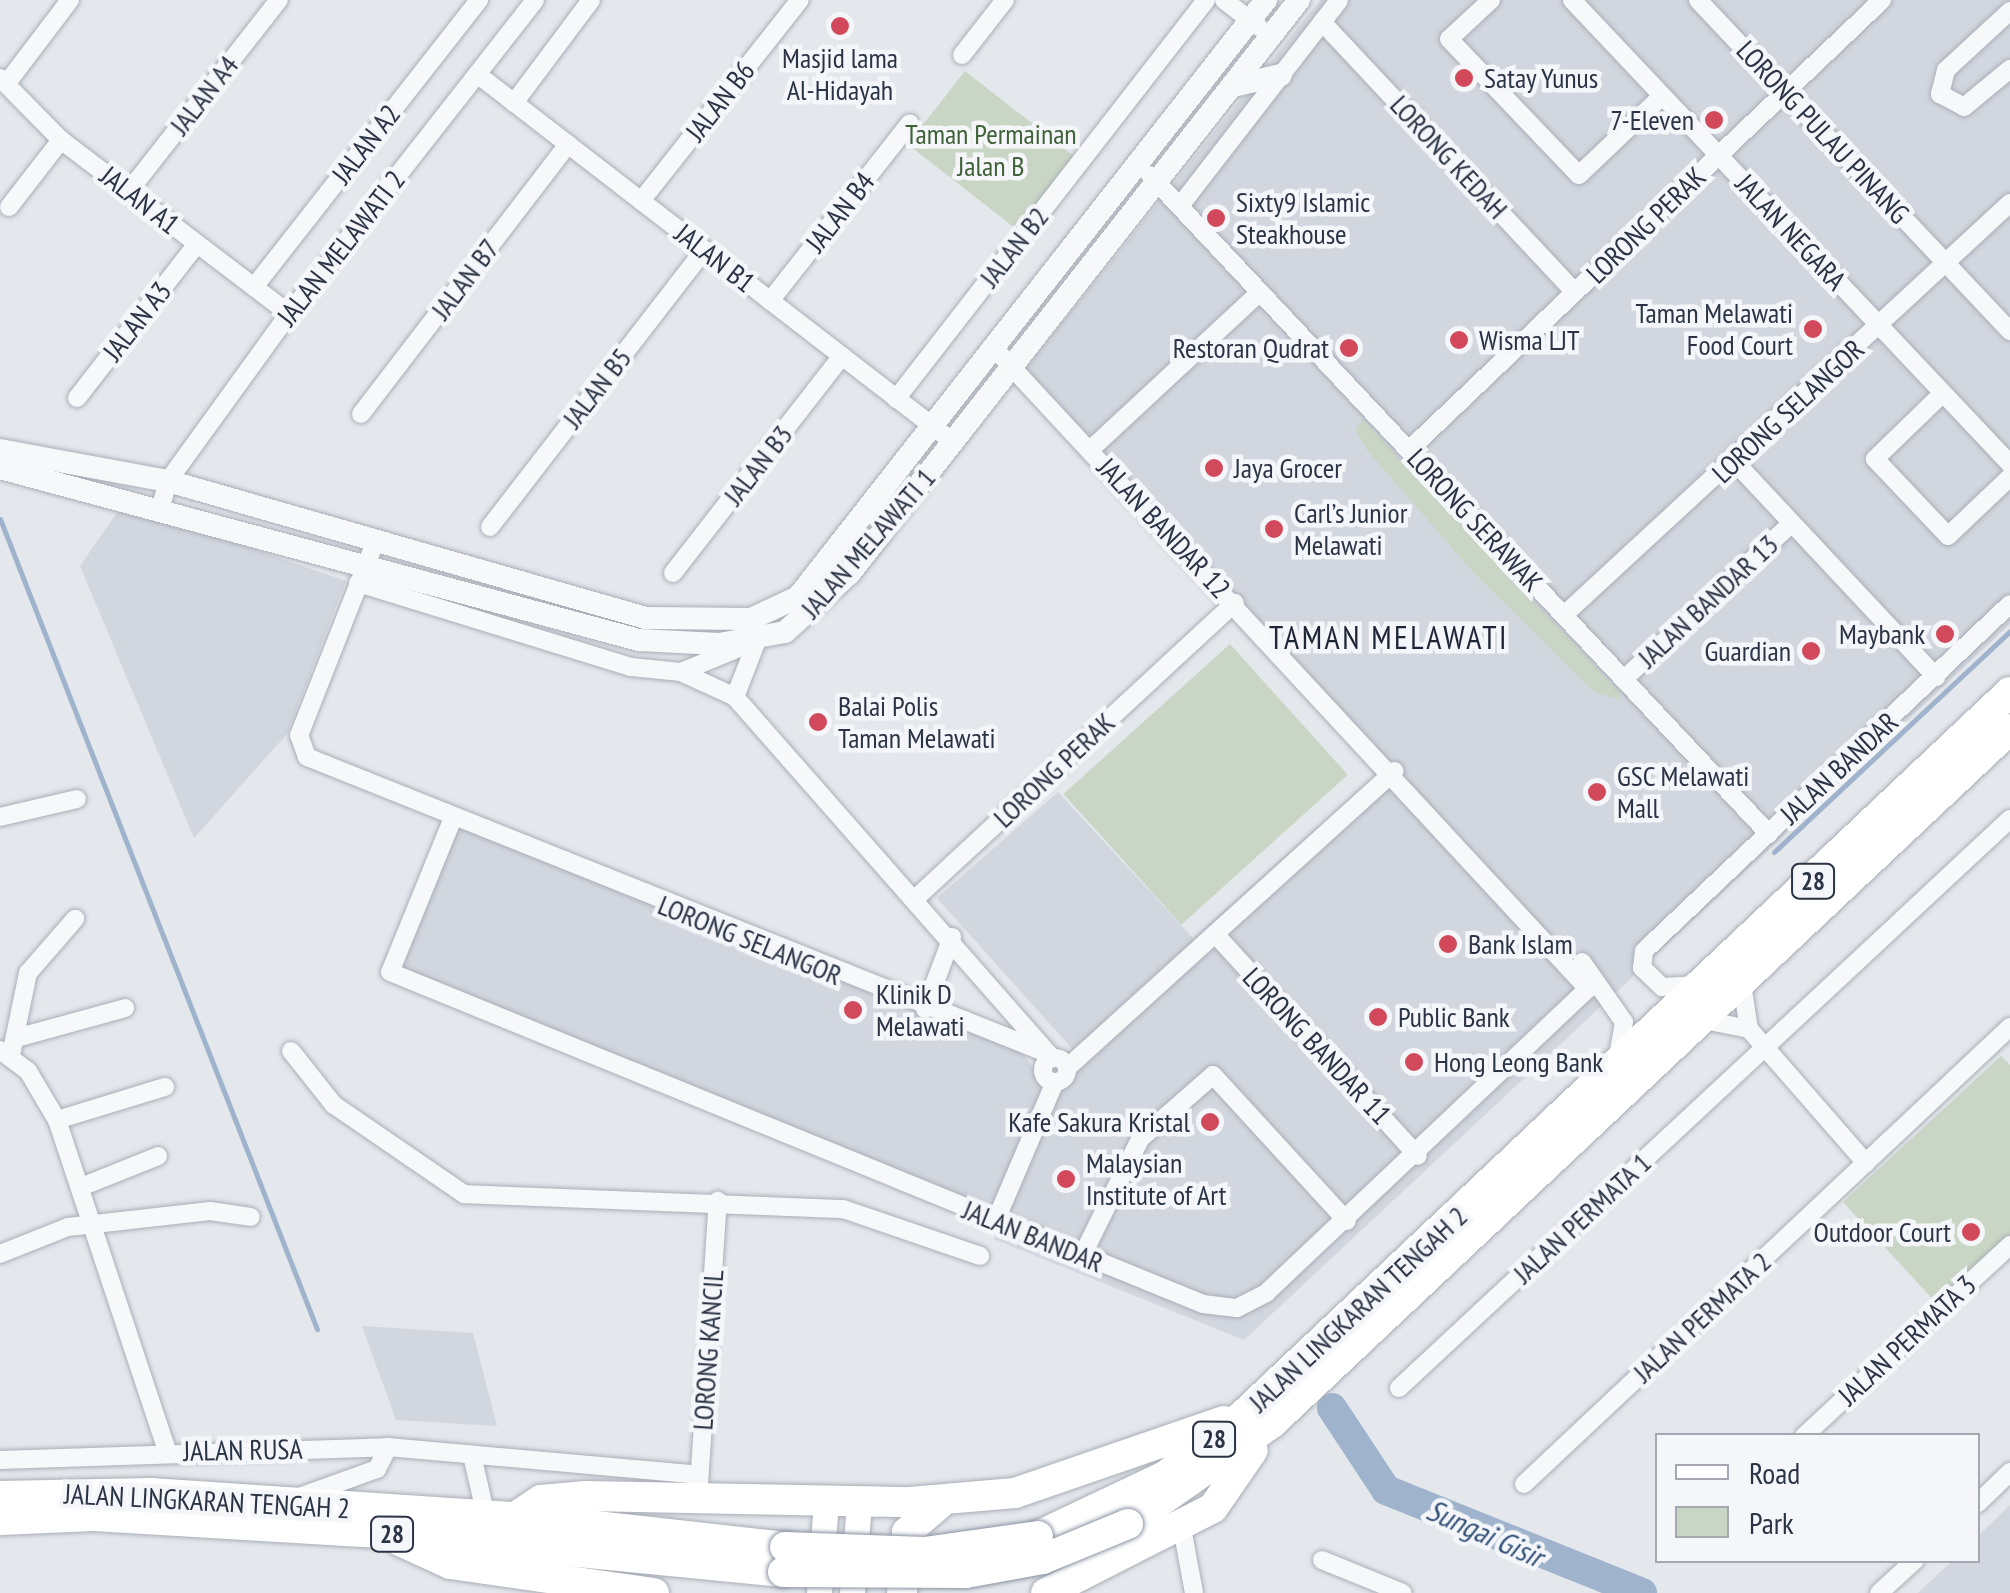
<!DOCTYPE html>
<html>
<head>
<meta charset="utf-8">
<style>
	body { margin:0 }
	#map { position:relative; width:2010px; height:1593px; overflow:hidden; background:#e4e7ec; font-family:"PT Sans Narrow",sans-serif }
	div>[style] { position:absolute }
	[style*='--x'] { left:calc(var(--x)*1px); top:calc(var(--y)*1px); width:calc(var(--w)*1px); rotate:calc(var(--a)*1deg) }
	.built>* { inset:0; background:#d2d6de }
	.green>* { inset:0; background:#c9d6c5; transform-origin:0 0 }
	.stream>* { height:5px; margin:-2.5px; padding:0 2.5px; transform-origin:2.5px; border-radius:2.5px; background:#9fb4cc }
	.river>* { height:30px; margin:-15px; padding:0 15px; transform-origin:15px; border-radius:15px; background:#9fb4cc }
	.roads { filter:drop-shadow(0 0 2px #a9aeb7) drop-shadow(0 0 2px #a9aeb7) }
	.minor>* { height:18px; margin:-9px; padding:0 9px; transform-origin:9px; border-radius:9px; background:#f7f8fa }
	.minor>.ring { margin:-9px; padding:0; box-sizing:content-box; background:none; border:18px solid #f7f8fa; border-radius:50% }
	.tertiary>* { height:22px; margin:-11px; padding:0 11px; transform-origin:11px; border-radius:11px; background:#f7f8fa }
	.secondary>* { height:25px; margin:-12.5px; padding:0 12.5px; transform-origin:12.5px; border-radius:12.5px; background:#fff }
	.trunk>* { height:30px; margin:-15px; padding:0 15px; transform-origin:15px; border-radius:15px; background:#fff }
	.bridges { filter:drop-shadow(0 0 2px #8b94a3) drop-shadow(0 0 2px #8b94a3) }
	.trunk-bridge>* { height:30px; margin:-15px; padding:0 15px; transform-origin:15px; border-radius:15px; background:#fff }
	.dots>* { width:28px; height:28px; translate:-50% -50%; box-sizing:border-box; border:5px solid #f4f6f9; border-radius:50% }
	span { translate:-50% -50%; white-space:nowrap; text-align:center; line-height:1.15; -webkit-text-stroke:9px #f4f6f9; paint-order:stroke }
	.shield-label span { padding:2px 8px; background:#f4f6f9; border:2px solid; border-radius:8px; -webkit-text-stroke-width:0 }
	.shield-label { font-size:25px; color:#2b3445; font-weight:700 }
	.poi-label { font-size:28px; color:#2b3445 }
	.left { translate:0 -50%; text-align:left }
	.right { translate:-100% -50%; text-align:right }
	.street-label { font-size:28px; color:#2b3445 }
	.park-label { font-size:28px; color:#3f6138 }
	.water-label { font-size:30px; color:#34527a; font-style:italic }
	.quarter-label { font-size:32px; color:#1d2536; letter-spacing:2.5px }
	.legend { position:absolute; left:1655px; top:1433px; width:325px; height:130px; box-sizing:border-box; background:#f4f6f9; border:2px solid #a4a8b1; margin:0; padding:12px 18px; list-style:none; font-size:30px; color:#2b3445 }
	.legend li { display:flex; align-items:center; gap:20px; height:50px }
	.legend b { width:50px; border:2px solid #a4a8b1 }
</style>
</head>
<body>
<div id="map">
	<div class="built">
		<i style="clip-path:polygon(1320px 0,2010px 0,2010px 624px,1244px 1340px,994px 1239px,1074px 1051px,937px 898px,1058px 792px,1193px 938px,1377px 774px,1014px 383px)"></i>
		<i style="clip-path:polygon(123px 504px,346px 581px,287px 734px,194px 838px,80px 566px)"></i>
		<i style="clip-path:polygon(456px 825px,1019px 1048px,1046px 1086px,993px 1212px,398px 970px)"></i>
		<i style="clip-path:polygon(362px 1326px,473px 1333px,497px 1426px,396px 1420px)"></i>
		<i style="clip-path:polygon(2010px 1505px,2010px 1593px,1918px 1593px,1952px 1561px,1978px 1560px,1978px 1536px)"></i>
	</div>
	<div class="green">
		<i style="left:965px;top:71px;width:138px;height:93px;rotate:38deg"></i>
		<i style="clip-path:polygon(1363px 420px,1620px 693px,1619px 700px,1594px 692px,1472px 571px,1366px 449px,1355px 429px)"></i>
		<i style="left:1230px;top:644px;width:176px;height:224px;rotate:48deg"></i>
		<i style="clip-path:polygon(2001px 1056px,2010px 1065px,2010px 1241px,1939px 1306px,1843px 1202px)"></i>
	</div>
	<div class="stream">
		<i style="--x:0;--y:519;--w:870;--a:68.63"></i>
		<i style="--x:1774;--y:852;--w:323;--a:-43.1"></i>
	</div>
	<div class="river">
		<i style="--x:1332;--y:1408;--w:98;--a:56.6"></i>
		<i style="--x:1386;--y:1490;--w:276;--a:21.9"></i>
	</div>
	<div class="roads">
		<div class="minor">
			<i style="--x:1224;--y:0;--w:44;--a:37.6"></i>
			<i style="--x:1491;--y:0;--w:57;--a:137.1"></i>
			<i style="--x:1449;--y:39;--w:188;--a:46.3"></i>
			<i style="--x:1579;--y:175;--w:115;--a:-43.6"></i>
			<i style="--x:1572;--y:0;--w:638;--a:46.65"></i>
			<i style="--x:1698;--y:0;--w:455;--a:46.7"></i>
			<i style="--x:2010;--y:11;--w:87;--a:137.3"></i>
			<i style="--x:1946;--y:70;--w:25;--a:104"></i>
			<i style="--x:1940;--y:94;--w:27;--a:28"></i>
			<i style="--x:1964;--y:107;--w:60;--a:-39.6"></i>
			<i style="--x:1322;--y:22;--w:370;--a:46.9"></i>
			<i style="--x:962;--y:55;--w:70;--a:-52"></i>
			<i style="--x:477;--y:74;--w:602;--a:37.71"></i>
			<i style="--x:0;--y:78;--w:87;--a:45.5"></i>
			<i style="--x:61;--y:140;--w:287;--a:37.3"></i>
			<i style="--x:7;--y:83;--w:104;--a:-52.8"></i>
			<i style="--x:514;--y:103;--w:129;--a:-53.2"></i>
			<i style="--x:1150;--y:175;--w:904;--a:46.79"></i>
			<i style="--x:129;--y:191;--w:243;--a:-51.9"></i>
			<i style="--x:641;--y:201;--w:256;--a:-51.7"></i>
			<i style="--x:1180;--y:206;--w:260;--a:-52.3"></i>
			<i style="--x:9;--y:207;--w:85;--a:-52.2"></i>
			<i style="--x:254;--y:287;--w:365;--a:-51.9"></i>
			<i style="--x:770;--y:301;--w:226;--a:-51.8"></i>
			<i style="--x:1943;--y:393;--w:95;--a:135.9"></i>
			<i style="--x:1875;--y:459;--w:106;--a:46.5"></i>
			<i style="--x:1948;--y:536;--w:86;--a:-43.6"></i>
			<i style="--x:77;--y:398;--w:195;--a:-52.1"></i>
			<i style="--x:896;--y:399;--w:505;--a:-52.15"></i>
			<i style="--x:361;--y:414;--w:340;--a:-52.5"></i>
			<i style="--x:1090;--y:450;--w:231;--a:-42.9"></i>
			<i style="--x:1409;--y:450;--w:653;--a:-43.57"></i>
			<i style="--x:1734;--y:461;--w:296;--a:46.9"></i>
			<i style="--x:161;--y:506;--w:26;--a:-74"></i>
			<i style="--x:168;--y:481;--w:206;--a:-54.1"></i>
			<i style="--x:289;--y:314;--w:399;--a:-51.9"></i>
			<i style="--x:490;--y:527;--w:350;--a:-52.3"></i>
			<i style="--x:376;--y:540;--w:210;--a:111.5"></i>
			<i style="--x:299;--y:735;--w:23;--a:70"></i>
			<i style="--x:307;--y:757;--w:799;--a:21.81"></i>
			<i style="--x:673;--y:573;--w:275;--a:-52.1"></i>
			<i style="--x:358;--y:583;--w:286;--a:17.1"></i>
			<i style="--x:631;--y:667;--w:50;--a:5.7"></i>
			<i style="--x:681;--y:672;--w:74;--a:-22.4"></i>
			<i style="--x:1564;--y:615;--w:607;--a:-42.73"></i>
			<i style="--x:681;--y:672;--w:60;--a:24.8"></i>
			<i style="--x:735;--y:697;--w:475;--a:48.7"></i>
			<i style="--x:1624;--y:679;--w:229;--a:-42.9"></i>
			<i style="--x:735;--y:697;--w:58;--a:-68.7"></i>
			<i style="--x:0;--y:817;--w:79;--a:-13.2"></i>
			<i style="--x:453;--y:818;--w:166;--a:112.2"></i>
			<i style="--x:390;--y:972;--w:878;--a:22.21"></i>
			<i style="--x:1203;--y:1304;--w:34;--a:7"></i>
			<i style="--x:1237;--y:1308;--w:33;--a:-27"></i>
			<i style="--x:1266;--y:1293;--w:443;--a:-43.4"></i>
			<i style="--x:1588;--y:989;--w:872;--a:-132.82"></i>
			<i style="--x:917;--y:897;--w:433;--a:-42.8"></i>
			<i style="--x:1216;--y:935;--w:299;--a:47.6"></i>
			<i style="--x:1582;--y:962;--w:73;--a:55"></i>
			<i style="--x:1624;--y:1022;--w:40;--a:100"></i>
			<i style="--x:1742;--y:984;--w:46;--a:81.2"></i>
			<i style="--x:1699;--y:985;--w:37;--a:177"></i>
			<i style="--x:1662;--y:987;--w:28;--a:-136"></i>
			<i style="--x:1642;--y:968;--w:17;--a:-83"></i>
			<i style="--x:1644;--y:951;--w:504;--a:-43.47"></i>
			<i style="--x:925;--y:1009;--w:77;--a:-69.4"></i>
			<i style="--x:1704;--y:1020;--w:46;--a:11.3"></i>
			<i style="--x:1749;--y:1029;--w:178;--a:48.9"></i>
			<i style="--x:20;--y:1037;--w:109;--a:-15.4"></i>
			<i style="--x:0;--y:1050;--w:35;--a:37"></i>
			<i style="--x:28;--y:1071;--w:57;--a:59.4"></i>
			<i style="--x:57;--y:1120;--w:349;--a:71.6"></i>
			<i style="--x:291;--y:1051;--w:69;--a:51.5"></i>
			<i style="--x:334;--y:1105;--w:158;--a:34.4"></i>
			<i style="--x:464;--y:1194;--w:379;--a:2.3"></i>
			<i style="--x:843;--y:1209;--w:145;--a:18.9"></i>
			<i style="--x:11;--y:1055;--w:84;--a:-78.3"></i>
			<i style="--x:28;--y:973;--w:72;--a:-49"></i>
			<i class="ring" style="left:1043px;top:1058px;width:6px;height:6px"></i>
			<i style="--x:1067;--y:1068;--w:442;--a:-42.2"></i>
			<i style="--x:57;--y:1120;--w:113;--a:-17"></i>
			<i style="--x:81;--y:1187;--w:83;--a:-21.9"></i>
			<i style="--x:996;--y:1220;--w:150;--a:-66.9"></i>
			<i style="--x:0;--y:1254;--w:73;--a:-21.7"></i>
			<i style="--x:68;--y:1227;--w:143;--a:-6.4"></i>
			<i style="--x:210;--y:1211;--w:41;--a:8.3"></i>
			<i style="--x:1082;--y:1256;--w:131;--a:-63.6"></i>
			<i style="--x:1140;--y:1139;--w:97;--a:-41.2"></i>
			<i style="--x:1213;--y:1075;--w:198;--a:47.5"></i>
			<i style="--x:1399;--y:1388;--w:835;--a:-42.96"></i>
			<i style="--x:1804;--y:1436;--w:281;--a:-42.8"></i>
			<i style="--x:472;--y:1455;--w:63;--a:77.1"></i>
			<i style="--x:0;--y:1460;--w:388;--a:-1.9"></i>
			<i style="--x:388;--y:1447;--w:312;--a:5.1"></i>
			<i style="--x:699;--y:1484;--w:284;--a:-86.2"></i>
			<i style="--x:1524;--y:1484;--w:667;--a:-43.24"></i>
			<i style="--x:302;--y:1496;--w:80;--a:-19.8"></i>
			<i style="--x:377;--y:1469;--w:25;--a:-63"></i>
			<i style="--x:1978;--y:1503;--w:45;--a:-44.1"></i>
			<i style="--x:1182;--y:1528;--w:66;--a:79.5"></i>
			<i style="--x:1322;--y:1560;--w:87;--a:22.2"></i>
			<i style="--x:1879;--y:1593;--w:49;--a:-42.5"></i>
		</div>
		<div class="tertiary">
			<i style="--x:1233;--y:86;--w:49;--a:-12.9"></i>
			<i style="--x:0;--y:450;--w:171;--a:10.5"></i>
			<i style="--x:168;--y:481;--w:498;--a:16"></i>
			<i style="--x:647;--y:618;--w:104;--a:0.6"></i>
			<i style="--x:751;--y:619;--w:52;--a:-25.1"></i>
			<i style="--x:798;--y:597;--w:759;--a:-51.91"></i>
			<i style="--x:0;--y:468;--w:662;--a:15.07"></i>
			<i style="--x:639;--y:640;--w:80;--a:2.9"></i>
			<i style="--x:719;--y:644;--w:67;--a:-10.3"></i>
			<i style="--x:785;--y:632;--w:88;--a:-42.2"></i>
			<i style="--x:850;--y:573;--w:728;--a:-51.92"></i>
		</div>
		<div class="secondary">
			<i style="--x:819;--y:1593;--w:92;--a:-85.6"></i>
			<i style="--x:852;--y:1593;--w:92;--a:-85.6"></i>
		</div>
		<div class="trunk">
			<i style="--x:0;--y:1496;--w:151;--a:-1.1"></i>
			<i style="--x:151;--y:1493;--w:365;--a:3.8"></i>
			<i style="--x:515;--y:1517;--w:272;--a:6.3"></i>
			<i style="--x:517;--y:1516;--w:29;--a:-34"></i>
			<i style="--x:541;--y:1500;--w:45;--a:-5.1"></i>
			<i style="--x:586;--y:1496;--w:324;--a:1.1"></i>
			<i style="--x:910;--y:1502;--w:105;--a:-4.9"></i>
			<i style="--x:1015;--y:1493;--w:221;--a:-19"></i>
			<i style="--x:0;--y:1520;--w:94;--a:-2.4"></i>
			<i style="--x:94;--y:1516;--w:290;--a:3.4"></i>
			<i style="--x:384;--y:1533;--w:401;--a:5.6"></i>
			<i style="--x:1128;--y:1524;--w:176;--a:-35"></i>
			<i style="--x:1272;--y:1423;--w:1013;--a:-43.24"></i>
			<i style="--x:1038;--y:1536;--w:140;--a:-25.3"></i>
			<i style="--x:1165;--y:1476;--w:99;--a:-38"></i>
			<i style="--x:1243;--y:1415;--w:1054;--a:-43.31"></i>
			<i style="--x:400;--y:1541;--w:55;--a:24.7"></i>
			<i style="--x:450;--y:1564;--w:206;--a:8.1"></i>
			<i style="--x:902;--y:1593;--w:61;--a:-85.3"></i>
			<i style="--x:907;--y:1532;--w:48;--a:-40.7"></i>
			<i style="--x:1046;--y:1593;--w:187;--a:-27"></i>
			<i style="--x:1213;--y:1508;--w:70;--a:-55.4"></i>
		</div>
	</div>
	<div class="bridges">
		<div class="trunk-bridge">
			<i style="--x:785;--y:1547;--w:139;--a:2.1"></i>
			<i style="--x:924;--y:1552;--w:115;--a:-8"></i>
			<i style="--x:783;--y:1572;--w:183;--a:0.3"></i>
			<i style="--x:966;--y:1573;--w:78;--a:-10.3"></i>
			<i style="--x:1043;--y:1559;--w:92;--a:-22.4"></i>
		</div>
	</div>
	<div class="dots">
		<i style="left:840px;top:26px;background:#d1495b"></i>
		<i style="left:1464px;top:78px;background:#d1495b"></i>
		<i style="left:1714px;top:120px;background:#d1495b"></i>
		<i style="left:1216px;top:218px;background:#d1495b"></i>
		<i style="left:1813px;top:329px;background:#d1495b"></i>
		<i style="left:1459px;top:340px;background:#d1495b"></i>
		<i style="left:1349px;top:348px;background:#d1495b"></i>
		<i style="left:1214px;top:468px;background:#d1495b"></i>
		<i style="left:1274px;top:529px;background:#d1495b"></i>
		<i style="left:1945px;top:634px;background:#d1495b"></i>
		<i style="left:1811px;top:651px;background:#d1495b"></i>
		<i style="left:818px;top:722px;background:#d1495b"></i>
		<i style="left:1597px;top:792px;background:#d1495b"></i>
		<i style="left:1448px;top:944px;background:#d1495b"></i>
		<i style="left:853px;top:1010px;background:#d1495b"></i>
		<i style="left:1378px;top:1017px;background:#d1495b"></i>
		<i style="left:1414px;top:1062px;background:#d1495b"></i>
		<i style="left:1210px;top:1122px;background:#d1495b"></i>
		<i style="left:1066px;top:1179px;background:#d1495b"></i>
		<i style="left:1971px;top:1232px;background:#d1495b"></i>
	</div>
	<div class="shield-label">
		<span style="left:1813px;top:881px">28</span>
		<span style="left:1214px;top:1439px">28</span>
		<span style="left:392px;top:1534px">28</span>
	</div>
	<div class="poi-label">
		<span style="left:840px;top:74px">Masjid lama<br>Al-Hidayah</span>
		<span class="left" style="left:1484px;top:78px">Satay Yunus</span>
		<span class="right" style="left:1694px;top:120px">7-Eleven</span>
		<span class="left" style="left:1236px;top:218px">Sixty9 Islamic<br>Steakhouse</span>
		<span class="right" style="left:1793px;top:329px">Taman Melawati<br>Food Court</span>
		<span class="left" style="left:1479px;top:340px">Wisma LJT</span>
		<span class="right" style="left:1329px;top:348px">Restoran Qudrat</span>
		<span class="left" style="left:1234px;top:468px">Jaya Grocer</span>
		<span class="left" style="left:1294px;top:529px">Carl’s Junior<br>Melawati</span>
		<span class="right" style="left:1925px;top:634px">Maybank</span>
		<span class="right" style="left:1791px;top:651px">Guardian</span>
		<span class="left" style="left:838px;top:722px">Balai Polis<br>Taman Melawati</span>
		<span class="left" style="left:1617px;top:792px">GSC Melawati<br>Mall</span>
		<span class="left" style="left:1468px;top:944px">Bank Islam</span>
		<span class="left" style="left:876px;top:1010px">Klinik D<br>Melawati</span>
		<span class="left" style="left:1398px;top:1017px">Public Bank</span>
		<span class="left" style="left:1434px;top:1062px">Hong Leong Bank</span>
		<span class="right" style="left:1190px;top:1122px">Kafe Sakura Kristal</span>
		<span class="left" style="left:1086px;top:1179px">Malaysian<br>Institute of Art</span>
		<span class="right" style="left:1951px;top:1232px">Outdoor Court</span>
	</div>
	<div class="street-label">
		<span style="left:204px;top:95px;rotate:-52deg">JALAN A4</span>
		<span style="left:720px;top:101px;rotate:-52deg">JALAN B6</span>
		<span style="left:1823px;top:132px;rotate:47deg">LORONG PULAU PINANG</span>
		<span style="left:366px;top:144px;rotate:-52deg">JALAN A2</span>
		<span style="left:1449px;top:157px;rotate:47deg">LORONG KEDAH</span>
		<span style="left:140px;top:200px;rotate:38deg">JALAN A1</span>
		<span style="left:840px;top:212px;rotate:-52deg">JALAN B4</span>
		<span style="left:1646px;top:225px;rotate:-44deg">LORONG PERAK</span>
		<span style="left:1791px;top:232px;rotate:47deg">JALAN NEGARA</span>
		<span style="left:1014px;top:247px;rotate:-52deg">JALAN B2</span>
		<span style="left:341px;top:248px;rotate:-52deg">JALAN MELAWATI 2</span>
		<span style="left:715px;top:258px;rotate:38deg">JALAN B1</span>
		<span style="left:465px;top:279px;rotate:-53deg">JALAN B7</span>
		<span style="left:137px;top:321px;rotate:-52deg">JALAN A3</span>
		<span style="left:597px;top:388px;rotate:-52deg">JALAN B5</span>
		<span style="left:1788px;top:411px;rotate:-43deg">LORONG SELANGOR</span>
		<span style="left:758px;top:465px;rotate:-52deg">JALAN B3</span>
		<span style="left:1475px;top:520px;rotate:47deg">LORONG SERAWAK</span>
		<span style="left:1164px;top:528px;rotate:47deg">JALAN BANDAR 12</span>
		<span style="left:868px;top:543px;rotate:-49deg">JALAN MELAWATI 1</span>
		<span style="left:1708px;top:601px;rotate:-43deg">JALAN BANDAR 13</span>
		<span style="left:1839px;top:768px;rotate:-43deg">JALAN BANDAR</span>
		<span style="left:1054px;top:770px;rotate:-43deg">LORONG PERAK</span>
		<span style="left:750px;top:940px;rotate:22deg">LORONG SELANGOR</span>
		<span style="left:1317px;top:1046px;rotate:47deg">LORONG BANDAR 11</span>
		<span style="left:1582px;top:1218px;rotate:-43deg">JALAN PERMATA 1</span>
		<span style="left:1033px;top:1236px;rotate:22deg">JALAN BANDAR</span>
		<span style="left:1358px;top:1309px;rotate:-43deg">JALAN LINGKARAN TENGAH 2</span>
		<span style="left:1702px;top:1317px;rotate:-43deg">JALAN PERMATA 2</span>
		<span style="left:1907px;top:1340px;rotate:-43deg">JALAN PERMATA 3</span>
		<span style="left:708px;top:1350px;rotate:-86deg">LORONG KANCIL</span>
		<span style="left:243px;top:1450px;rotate:-1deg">JALAN RUSA</span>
		<span style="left:207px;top:1501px;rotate:3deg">JALAN LINGKARAN TENGAH 2</span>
	</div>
	<div class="park-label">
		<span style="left:991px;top:150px">Taman Permainan<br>Jalan B</span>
	</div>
	<div class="water-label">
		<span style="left:1485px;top:1533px;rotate:24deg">Sungai Gisir</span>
	</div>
	<div class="quarter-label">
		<span style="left:1389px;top:637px">TAMAN MELAWATI</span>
	</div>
	<ul class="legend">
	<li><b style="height:12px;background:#fff"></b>Road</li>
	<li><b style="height:28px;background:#c9d6c5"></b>Park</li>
	</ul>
</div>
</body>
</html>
